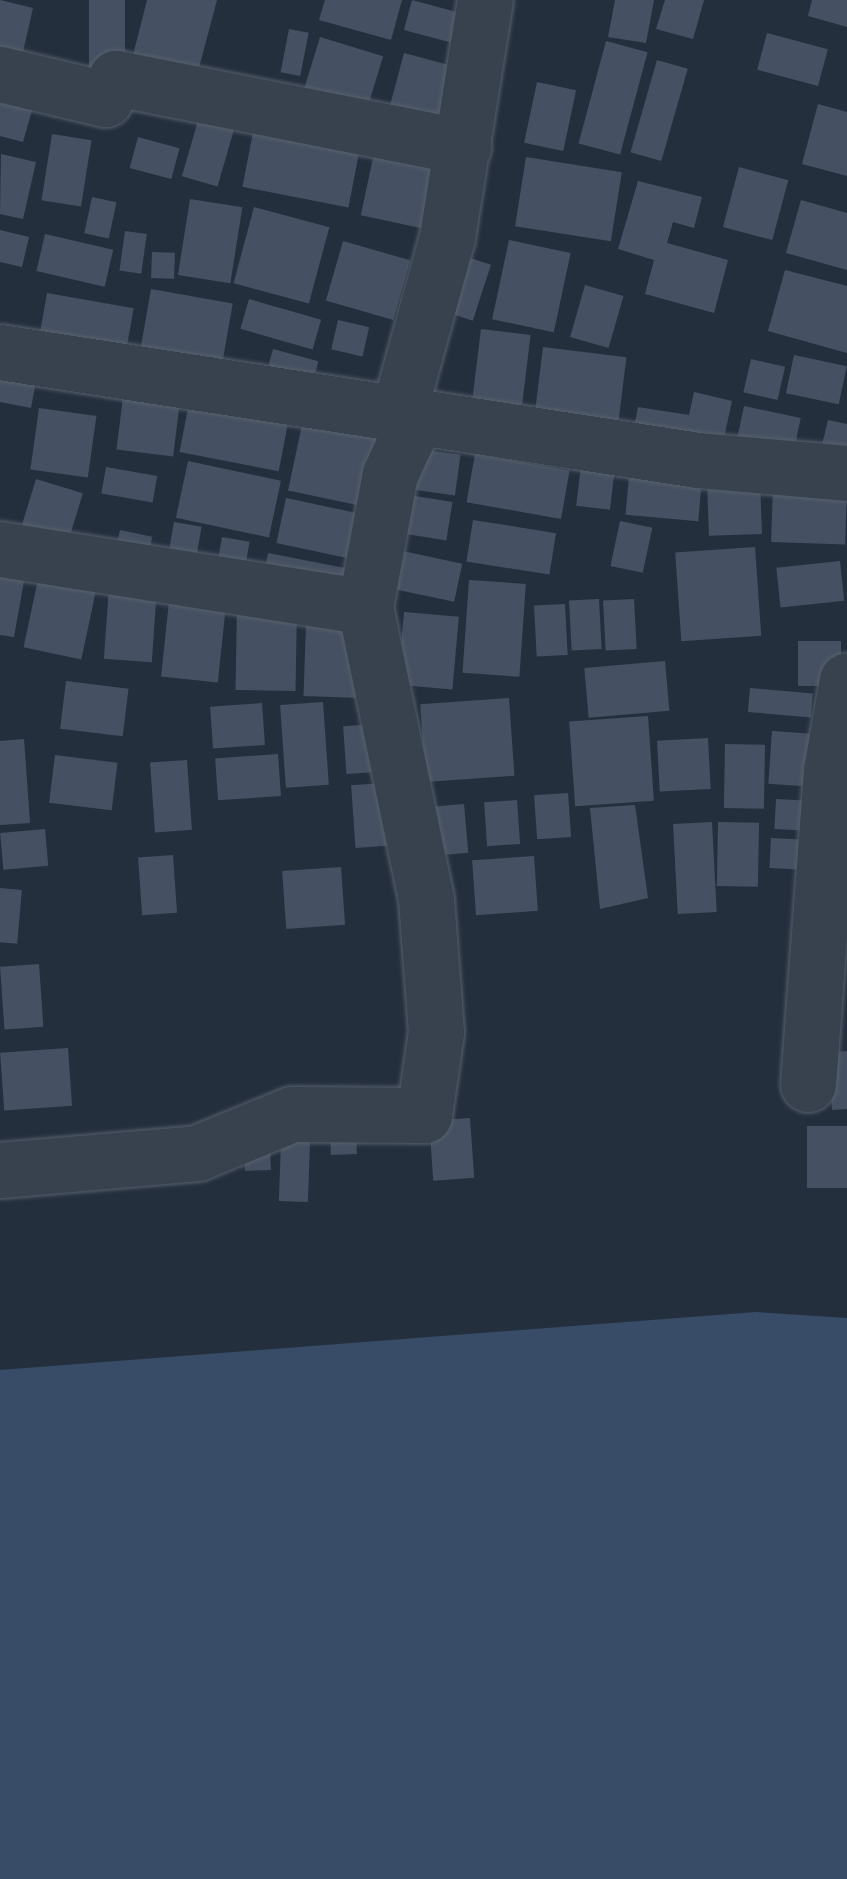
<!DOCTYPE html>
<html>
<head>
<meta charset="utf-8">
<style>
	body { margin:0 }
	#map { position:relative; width:847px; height:1879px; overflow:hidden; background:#242f3e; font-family:"PT Sans",sans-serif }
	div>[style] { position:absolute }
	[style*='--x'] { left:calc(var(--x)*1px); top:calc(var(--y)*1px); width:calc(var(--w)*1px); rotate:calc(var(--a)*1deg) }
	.water>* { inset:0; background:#394c67 }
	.building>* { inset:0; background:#455162; transform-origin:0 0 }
	.roads { filter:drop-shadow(0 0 2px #565f6c) drop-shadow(0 0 2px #565f6c) }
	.minor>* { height:55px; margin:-27.5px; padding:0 27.5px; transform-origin:27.5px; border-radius:27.5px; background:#38414e }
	span { translate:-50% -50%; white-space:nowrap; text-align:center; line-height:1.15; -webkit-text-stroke:8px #1d2633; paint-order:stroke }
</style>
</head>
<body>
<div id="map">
	<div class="water">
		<i style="clip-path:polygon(756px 1312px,847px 1318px,847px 1879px,0 1879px,0 1370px)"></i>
	</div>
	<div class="building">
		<i style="clip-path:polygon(0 0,33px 8px,20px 65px,0 61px)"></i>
		<i style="left:89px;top:0;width:36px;height:74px"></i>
		<i style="clip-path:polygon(147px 0,217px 0,196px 79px,131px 63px)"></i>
		<i style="clip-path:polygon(325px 0,402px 0,391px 40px,319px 20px)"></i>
		<i style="left:412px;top:0;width:101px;height:31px;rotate:15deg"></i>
		<i style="clip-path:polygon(615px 0,654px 0,646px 43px,608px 37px)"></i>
		<i style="clip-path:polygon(665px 0,704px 0,693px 39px,656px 29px)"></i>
		<i style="clip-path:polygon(812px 0,847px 0,847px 27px,808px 16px)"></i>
		<i style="left:289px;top:29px;width:20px;height:44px;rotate:11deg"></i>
		<i style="left:767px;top:33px;width:63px;height:38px;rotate:15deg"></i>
		<i style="left:320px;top:37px;width:66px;height:66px;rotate:17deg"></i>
		<i style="left:606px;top:41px;width:43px;height:106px;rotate:15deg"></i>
		<i style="left:404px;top:53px;width:95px;height:75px;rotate:15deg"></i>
		<i style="left:657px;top:60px;width:32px;height:96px;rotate:16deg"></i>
		<i style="clip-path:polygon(0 79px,38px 89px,23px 142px,0 136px)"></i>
		<i style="left:537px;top:82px;width:40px;height:62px;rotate:12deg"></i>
		<i style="clip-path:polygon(818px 104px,847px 112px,847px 176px,802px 164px)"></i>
		<i style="left:201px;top:110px;width:37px;height:69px;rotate:16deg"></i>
		<i style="left:255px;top:122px;width:108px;height:66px;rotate:11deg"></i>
		<i style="left:52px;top:134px;width:40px;height:67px;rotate:9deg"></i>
		<i style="left:138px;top:137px;width:43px;height:32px;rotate:15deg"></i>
		<i style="left:377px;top:139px;width:109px;height:78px;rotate:12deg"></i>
		<i style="clip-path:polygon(1px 154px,36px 162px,23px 219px,0 214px)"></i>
		<i style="left:526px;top:157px;width:97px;height:70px;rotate:9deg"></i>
		<i style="left:739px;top:167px;width:51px;height:62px;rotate:15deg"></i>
		<i style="clip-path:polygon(638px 181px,702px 197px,694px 228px,673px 222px,667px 243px,728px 260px,714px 313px,645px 294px,654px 260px,618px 249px)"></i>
		<i style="left:92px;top:197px;width:25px;height:37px;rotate:12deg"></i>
		<i style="left:190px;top:199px;width:53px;height:77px;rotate:9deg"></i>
		<i style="clip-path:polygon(801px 200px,847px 213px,847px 270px,786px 253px)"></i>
		<i style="left:254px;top:207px;width:78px;height:79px;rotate:15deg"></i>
		<i style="clip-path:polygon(0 230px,29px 237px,22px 267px,0 262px)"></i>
		<i style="left:125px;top:231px;width:22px;height:40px;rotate:8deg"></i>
		<i style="left:45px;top:234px;width:70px;height:38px;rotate:13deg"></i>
		<i style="left:509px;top:240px;width:63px;height:81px;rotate:12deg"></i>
		<i style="left:343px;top:241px;width:70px;height:62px;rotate:16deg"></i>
		<i style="left:152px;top:252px;width:23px;height:26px;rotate:2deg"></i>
		<i style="left:452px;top:252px;width:41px;height:59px;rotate:18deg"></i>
		<i style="clip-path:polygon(785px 270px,847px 286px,847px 353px,768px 331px)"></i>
		<i style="left:585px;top:285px;width:40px;height:54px;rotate:16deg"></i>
		<i style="left:151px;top:289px;width:83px;height:78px;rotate:10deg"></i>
		<i style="left:47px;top:293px;width:88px;height:56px;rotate:10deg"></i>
		<i style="left:249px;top:299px;width:75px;height:31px;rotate:16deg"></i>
		<i style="left:338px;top:320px;width:32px;height:30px;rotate:13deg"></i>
		<i style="left:481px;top:329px;width:50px;height:85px;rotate:7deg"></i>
		<i style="left:543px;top:347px;width:84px;height:81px;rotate:7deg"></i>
		<i style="left:273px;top:349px;width:47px;height:35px;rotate:15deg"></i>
		<i style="left:794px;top:355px;width:54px;height:39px;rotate:12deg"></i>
		<i style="left:751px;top:359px;width:35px;height:34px;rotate:13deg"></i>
		<i style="clip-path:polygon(0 364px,38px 371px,31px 408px,0 402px)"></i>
		<i style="clip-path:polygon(694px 392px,732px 401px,722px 447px,632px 437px,638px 407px,689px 415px)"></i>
		<i style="left:123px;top:397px;width:57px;height:53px;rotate:7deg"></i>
		<i style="left:190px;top:398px;width:101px;height:55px;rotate:11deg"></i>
		<i style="left:744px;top:406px;width:58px;height:39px;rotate:12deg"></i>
		<i style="left:39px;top:408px;width:58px;height:62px;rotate:8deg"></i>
		<i style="left:303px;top:420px;width:86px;height:72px;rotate:12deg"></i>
		<i style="clip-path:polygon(828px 420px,847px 424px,847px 459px,820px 453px)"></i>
		<i style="left:419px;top:449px;width:42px;height:41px;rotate:8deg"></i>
		<i style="left:475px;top:454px;width:96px;height:49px;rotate:10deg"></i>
		<i style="left:582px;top:458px;width:34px;height:48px;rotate:7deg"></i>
		<i style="left:188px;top:461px;width:95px;height:58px;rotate:12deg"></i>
		<i style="left:630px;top:464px;width:73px;height:51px;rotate:5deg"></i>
		<i style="left:106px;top:467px;width:52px;height:27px;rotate:10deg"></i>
		<i style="left:36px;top:479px;width:49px;height:69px;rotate:17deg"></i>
		<i style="left:760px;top:479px;width:55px;height:53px;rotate:88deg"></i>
		<i style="left:773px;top:487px;width:74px;height:55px;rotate:2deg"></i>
		<i style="left:409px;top:495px;width:44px;height:39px;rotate:9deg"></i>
		<i style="left:286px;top:498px;width:90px;height:46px;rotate:12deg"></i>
		<i style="left:473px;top:520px;width:84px;height:42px;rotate:9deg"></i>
		<i style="left:620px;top:521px;width:33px;height:46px;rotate:12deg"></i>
		<i style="left:174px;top:522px;width:28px;height:42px;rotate:10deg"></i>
		<i style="left:120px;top:530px;width:33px;height:33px;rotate:12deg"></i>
		<i style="left:222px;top:537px;width:28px;height:43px;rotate:10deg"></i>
		<i style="left:384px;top:547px;width:80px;height:39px;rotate:12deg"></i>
		<i style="left:755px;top:547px;width:89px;height:80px;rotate:86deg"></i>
		<i style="left:268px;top:553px;width:90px;height:22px;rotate:11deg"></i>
		<i style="clip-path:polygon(0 559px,27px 564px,14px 637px,0 635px)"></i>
		<i style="left:840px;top:561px;width:40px;height:64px;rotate:84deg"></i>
		<i style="left:40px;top:570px;width:59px;height:79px;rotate:12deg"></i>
		<i style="left:469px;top:580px;width:57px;height:93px;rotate:4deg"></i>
		<i style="left:109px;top:586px;width:48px;height:73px;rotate:4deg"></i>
		<i style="left:170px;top:592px;width:57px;height:85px;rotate:6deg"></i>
		<i style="left:599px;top:599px;width:50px;height:30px;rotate:87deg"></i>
		<i style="left:634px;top:599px;width:50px;height:31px;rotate:87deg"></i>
		<i style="left:237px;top:604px;width:60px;height:86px;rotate:1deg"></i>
		<i style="left:565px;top:604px;width:51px;height:31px;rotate:87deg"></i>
		<i style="left:404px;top:612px;width:55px;height:73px;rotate:5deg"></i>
		<i style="left:306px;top:625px;width:84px;height:71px;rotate:2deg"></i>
		<i style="left:798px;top:641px;width:43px;height:45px"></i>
		<i style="left:665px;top:661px;width:50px;height:81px;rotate:85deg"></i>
		<i style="left:66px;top:681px;width:63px;height:48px;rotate:7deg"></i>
		<i style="left:750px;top:688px;width:63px;height:24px;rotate:5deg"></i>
		<i style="left:509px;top:698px;width:78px;height:89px;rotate:86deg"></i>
		<i style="left:323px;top:702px;width:83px;height:43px;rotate:86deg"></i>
		<i style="left:262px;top:703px;width:42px;height:52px;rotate:86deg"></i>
		<i style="left:648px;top:716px;width:85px;height:79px;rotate:86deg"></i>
		<i style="left:388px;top:723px;width:48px;height:45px;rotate:86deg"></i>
		<i style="left:772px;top:731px;width:57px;height:53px;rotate:4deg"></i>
		<i style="left:708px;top:738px;width:51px;height:51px;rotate:87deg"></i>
		<i style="clip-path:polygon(24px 739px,30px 823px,0 825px,0 741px)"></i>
		<i style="left:725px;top:744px;width:40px;height:64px;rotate:1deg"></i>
		<i style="left:278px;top:754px;width:42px;height:63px;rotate:86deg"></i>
		<i style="left:55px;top:755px;width:63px;height:48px;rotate:7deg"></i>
		<i style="left:187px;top:760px;width:70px;height:37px;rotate:86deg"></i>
		<i style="left:396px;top:782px;width:63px;height:45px;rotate:86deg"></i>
		<i style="left:568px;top:793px;width:44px;height:34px;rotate:86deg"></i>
		<i style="left:776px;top:799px;width:43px;height:30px;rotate:3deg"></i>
		<i style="left:517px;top:800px;width:44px;height:33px;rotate:86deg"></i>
		<i style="left:464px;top:804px;width:49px;height:44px;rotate:85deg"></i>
		<i style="clip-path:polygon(635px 805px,648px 898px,600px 909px,590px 808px)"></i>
		<i style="left:712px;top:822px;width:90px;height:39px;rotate:87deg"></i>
		<i style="left:718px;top:822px;width:41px;height:64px;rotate:1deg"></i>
		<i style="left:45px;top:829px;width:37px;height:45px;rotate:85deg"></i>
		<i style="left:771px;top:838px;width:45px;height:30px;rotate:3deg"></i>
		<i style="left:173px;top:855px;width:58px;height:35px;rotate:86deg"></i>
		<i style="left:534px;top:856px;width:55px;height:62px;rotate:86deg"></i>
		<i style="left:341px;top:867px;width:58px;height:59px;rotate:86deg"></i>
		<i style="left:0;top:888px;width:22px;height:54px;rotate:5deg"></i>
		<i style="left:39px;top:964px;width:63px;height:39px;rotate:86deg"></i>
		<i style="left:68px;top:1048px;width:58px;height:68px;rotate:86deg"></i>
		<i style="clip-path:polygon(847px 1051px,847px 1109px,832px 1110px,828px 1053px)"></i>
		<i style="left:470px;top:1118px;width:60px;height:41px;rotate:86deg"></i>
		<i style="left:847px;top:1126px;width:62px;height:40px;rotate:90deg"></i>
		<i style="left:356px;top:1129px;width:25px;height:26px;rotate:88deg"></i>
		<i style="left:281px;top:1141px;width:29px;height:60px;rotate:2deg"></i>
		<i style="left:270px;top:1146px;width:24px;height:26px;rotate:88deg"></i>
	</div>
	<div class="roads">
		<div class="minor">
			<i style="--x:0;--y:74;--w:108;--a:13.4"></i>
			<i style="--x:105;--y:99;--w:24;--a:-62"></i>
			<i style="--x:116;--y:78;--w:354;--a:11.2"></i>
			<i style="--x:0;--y:352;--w:706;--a:8.8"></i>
			<i style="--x:698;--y:460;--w:150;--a:5"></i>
			<i style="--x:398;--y:414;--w:184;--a:-74.5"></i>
			<i style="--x:447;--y:237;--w:240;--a:-80.9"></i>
			<i style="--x:0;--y:549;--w:370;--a:9"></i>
			<i style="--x:365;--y:607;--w:135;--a:-79.4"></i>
			<i style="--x:390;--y:474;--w:64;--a:-65"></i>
			<i style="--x:808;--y:1084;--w:315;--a:-85.8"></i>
			<i style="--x:831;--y:770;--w:91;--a:-79.9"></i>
			<i style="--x:0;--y:1170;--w:198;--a:-4.9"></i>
			<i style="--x:197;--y:1153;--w:103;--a:-22.3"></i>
			<i style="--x:292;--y:1114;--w:132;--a:0.4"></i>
			<i style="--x:424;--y:1115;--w:84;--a:-81.8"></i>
			<i style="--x:436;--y:1032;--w:133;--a:-94.3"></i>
			<i style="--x:426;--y:899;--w:298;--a:-101.8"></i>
		</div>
	</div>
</div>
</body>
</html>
